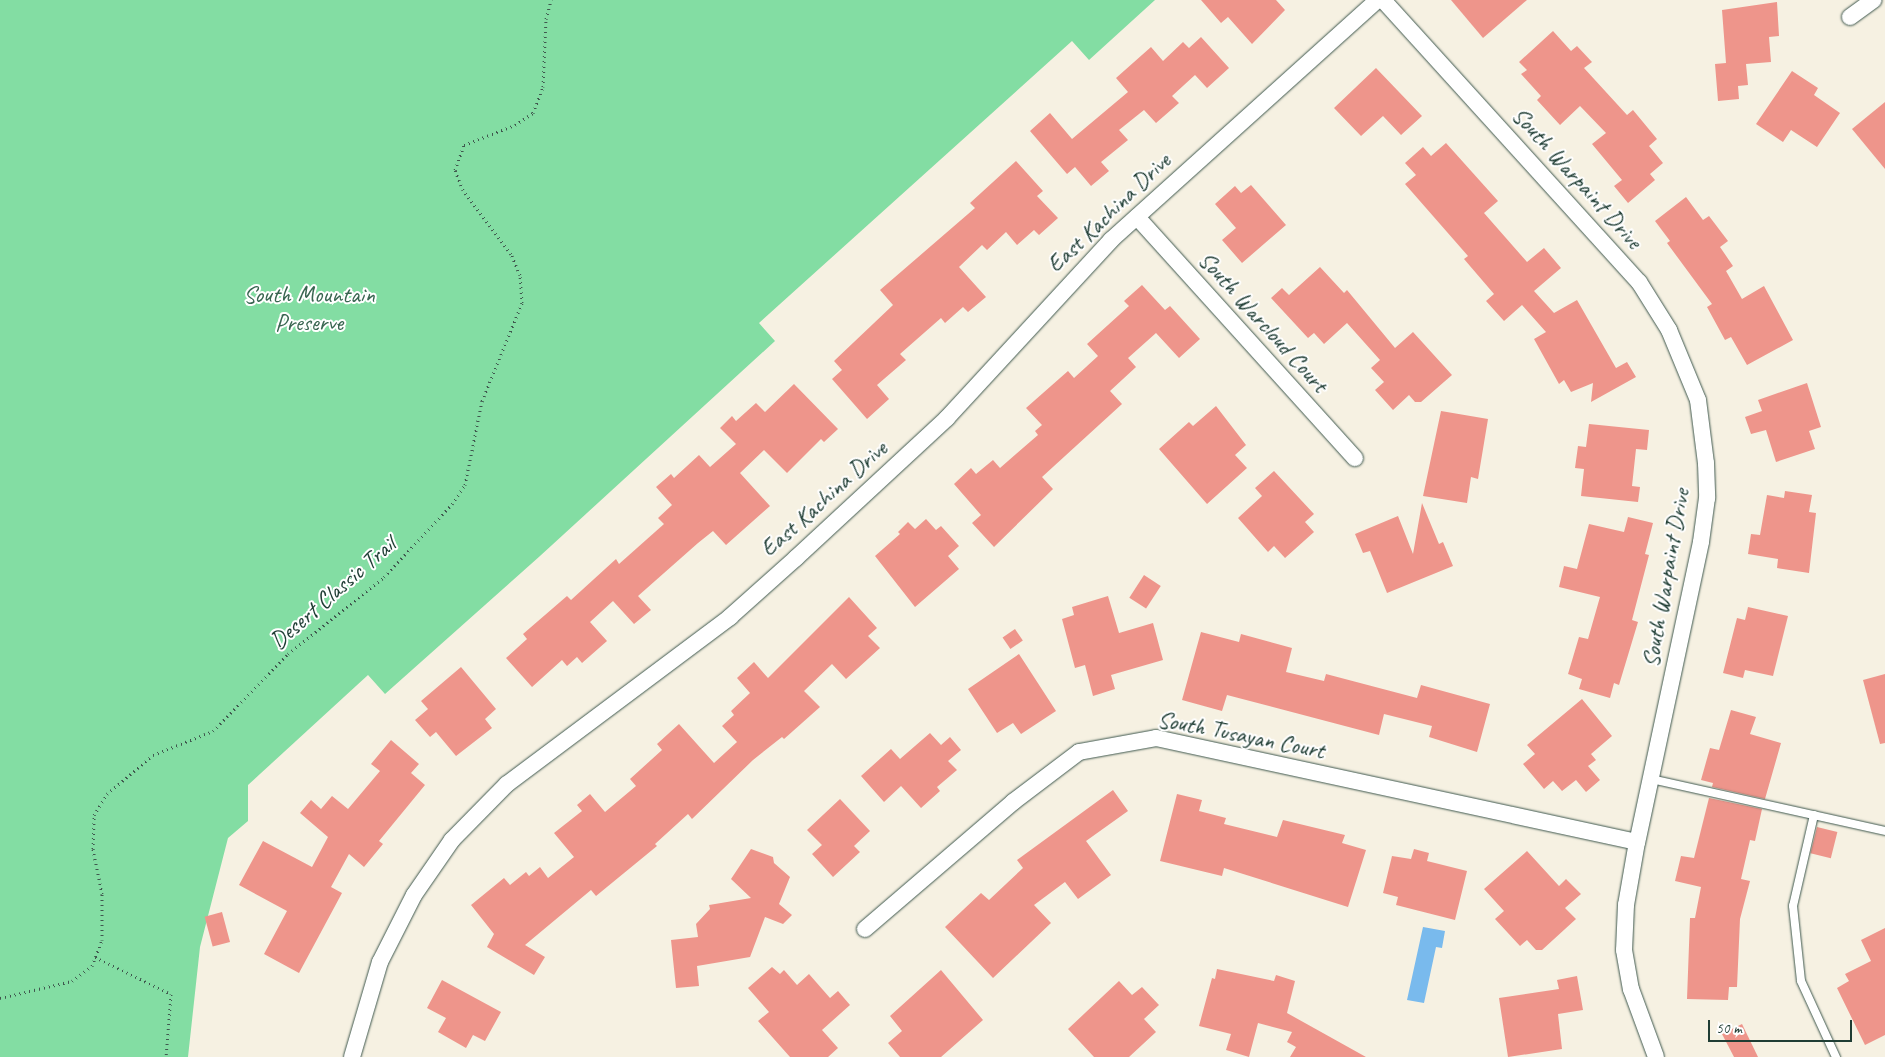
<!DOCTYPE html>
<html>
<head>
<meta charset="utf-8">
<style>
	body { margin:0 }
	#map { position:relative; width:1885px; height:1057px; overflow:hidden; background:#f6f1e2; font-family:Caveat,sans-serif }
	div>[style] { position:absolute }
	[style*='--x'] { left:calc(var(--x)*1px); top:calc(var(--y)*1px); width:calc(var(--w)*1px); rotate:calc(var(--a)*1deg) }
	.green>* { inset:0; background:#83dda3 }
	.water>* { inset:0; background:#79baed }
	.building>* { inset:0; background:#ee958b; transform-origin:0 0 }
	.path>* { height:3px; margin-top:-1.5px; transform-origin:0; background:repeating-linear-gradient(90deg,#3f584e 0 1px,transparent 0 5px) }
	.roads { filter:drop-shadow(0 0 1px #3f584e) drop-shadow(0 0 1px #3f584e) }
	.lane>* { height:8px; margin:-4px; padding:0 4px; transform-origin:4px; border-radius:4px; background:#fff }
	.street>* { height:16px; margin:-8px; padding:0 8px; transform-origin:8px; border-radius:8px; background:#fff }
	span { translate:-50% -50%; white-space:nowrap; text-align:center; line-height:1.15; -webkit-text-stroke:4px #fff; paint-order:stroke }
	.street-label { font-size:24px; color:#1f3d34 }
	.park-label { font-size:24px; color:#386550 }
	.scale { position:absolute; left:1708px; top:1020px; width:144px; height:22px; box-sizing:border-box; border:2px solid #1f3d34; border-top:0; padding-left:6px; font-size:15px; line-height:18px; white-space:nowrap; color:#1f3d34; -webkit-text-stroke:4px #fff; paint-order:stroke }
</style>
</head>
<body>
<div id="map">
	<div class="green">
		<i style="clip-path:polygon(0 0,1155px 0,1089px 60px,1072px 41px,759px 323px,775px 341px,540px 556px,385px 694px,368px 675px,248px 785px,248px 821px,228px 838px,200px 947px,188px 1057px,0 1057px)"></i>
	</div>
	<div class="water">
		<i style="clip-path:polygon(1423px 927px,1445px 931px,1442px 948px,1436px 947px,1424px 1003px,1407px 1000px)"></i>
	</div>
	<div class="building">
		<i style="clip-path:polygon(1201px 0,1276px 0,1285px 10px,1252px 44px,1228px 17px,1221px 23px)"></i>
		<i style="clip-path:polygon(1451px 0,1527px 0,1483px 38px)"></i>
		<i style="clip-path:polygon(1777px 2px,1779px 36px,1769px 37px,1771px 62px,1746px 64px,1748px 85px,1738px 86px,1739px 99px,1718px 101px,1715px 64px,1726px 63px,1722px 10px)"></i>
		<i style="clip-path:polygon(1553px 31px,1571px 51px,1577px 46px,1592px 62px,1584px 68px,1627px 115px,1633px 110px,1657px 139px,1649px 146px,1663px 163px,1650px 174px,1655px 180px,1628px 203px,1614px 186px,1622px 180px,1592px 144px,1606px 133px,1580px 106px,1560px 125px,1537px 100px,1541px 96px,1521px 74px,1527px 70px,1519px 62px)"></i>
		<i style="clip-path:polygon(1201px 37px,1229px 68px,1207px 88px,1195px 75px,1172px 96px,1179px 103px,1156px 123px,1144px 110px,1119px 130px,1128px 140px,1101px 162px,1109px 171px,1091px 186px,1075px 167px,1067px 174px,1030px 131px,1050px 113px,1072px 139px,1128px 92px,1116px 78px,1151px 47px,1163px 61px,1183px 42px,1189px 48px)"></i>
		<i style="clip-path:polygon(1376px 68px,1422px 116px,1401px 135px,1383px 116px,1361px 136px,1334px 108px)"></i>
		<i style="clip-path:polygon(1792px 71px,1818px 88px,1814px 95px,1840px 113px,1817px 147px,1791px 130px,1783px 142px,1756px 124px)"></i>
		<i style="clip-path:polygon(1885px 102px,1885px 169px,1852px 129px)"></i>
		<i style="clip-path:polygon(1446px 143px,1498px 201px,1484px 213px,1527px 262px,1544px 248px,1561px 268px,1534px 291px,1554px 313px,1577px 300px,1616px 368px,1627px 362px,1636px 377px,1591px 402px,1593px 383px,1571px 392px,1564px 380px,1559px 384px,1534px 339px,1546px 332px,1522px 305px,1504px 321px,1486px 301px,1494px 294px,1464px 259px,1468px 256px,1405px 184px,1416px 175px,1405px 163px,1423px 147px,1431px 156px)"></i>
		<i style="clip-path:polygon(1016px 161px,1043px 191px,1037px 196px,1058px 218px,1039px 235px,1034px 230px,1017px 245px,1006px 232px,987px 250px,982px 245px,959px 267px,986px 297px,968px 312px,963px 307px,945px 323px,941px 318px,900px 354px,906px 360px,877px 385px,889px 399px,867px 419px,832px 379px,842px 370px,834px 361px,893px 305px,880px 290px,975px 208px,970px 203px)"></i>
		<i style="clip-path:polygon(1251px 185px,1286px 225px,1242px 263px,1222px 240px,1236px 228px,1215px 204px,1235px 186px,1241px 193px)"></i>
		<i style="clip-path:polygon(1686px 197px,1703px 220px,1709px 216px,1728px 241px,1720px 247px,1733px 266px,1726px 271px,1742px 299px,1764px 286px,1793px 340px,1747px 365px,1731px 337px,1725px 340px,1707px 307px,1712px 304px,1667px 243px,1670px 241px,1655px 221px)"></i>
		<i style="clip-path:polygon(1320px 267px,1344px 293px,1347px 290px,1395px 348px,1413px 332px,1452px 375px,1421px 402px,1415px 402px,1409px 395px,1393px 410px,1375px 390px,1384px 382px,1371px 368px,1380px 360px,1347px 323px,1324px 344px,1314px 333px,1308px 338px,1271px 298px,1282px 288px,1289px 295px)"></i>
		<i style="clip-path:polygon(1142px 285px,1165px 310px,1170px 306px,1200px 339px,1179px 358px,1156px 333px,1128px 358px,1136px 367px,1110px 391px,1122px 404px,1042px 477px,1053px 489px,994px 547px,972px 523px,981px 515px,954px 484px,971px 468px,976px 474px,993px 460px,1000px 468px,1038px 435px,1035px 431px,1042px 425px,1026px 408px,1068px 371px,1074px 378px,1098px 356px,1087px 344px,1129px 306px,1124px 301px)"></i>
		<i style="clip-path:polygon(1807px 383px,1821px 427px,1809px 431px,1815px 449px,1776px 462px,1766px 430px,1751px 434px,1745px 417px,1762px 411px,1758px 400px)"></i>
		<i style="clip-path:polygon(794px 384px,838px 429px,824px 442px,821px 439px,787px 473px,764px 450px,740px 473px,770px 506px,726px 545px,713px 531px,698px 543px,638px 596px,651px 610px,634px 624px,613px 601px,590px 622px,607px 641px,582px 663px,577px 657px,567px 666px,562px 660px,532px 687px,506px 658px,527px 639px,523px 634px,567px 596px,571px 600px,616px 559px,619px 564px,664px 524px,658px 518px,672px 505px,656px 487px,671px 474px,674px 478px,699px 455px,710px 467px,736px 444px,720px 428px,732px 416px,736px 421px,756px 403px,765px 412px)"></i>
		<i style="clip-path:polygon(1216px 406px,1246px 445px,1235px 455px,1247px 468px,1207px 504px,1159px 449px,1189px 422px,1193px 426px)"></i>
		<i style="clip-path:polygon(1441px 411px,1488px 419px,1478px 479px,1471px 477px,1467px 503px,1423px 496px)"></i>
		<i style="clip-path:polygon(1589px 424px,1649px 430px,1647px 450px,1636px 449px,1632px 486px,1640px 487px,1638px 502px,1581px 496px,1584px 469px,1575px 468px,1578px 446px,1586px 447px)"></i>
		<i style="clip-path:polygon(1274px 471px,1314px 514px,1305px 522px,1314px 532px,1285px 558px,1274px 546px,1268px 552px,1238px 518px,1262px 496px,1255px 488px)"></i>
		<i style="clip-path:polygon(1785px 491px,1812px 495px,1809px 512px,1816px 513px,1809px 573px,1777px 568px,1778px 559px,1748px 554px,1751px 534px,1760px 535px,1767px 495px,1784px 498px)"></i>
		<i style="clip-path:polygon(1422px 503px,1439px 544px,1443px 542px,1453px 566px,1387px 593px,1370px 551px,1363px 553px,1355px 534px,1398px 516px,1413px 554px)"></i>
		<i style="clip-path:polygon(1628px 517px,1653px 523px,1645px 554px,1649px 555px,1632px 620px,1638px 622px,1619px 685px,1614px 683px,1610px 698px,1579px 689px,1582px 679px,1568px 674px,1579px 637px,1588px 639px,1600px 597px,1559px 587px,1564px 566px,1577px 569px,1589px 524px,1624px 532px)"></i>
		<i style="clip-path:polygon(926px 519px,936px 530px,941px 526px,959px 546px,948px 556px,959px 569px,915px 607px,875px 556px,900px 534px,898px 532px,908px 522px,915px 529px)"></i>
		<i style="left:1144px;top:575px;width:20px;height:27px;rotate:33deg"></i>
		<i style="clip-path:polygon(1108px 596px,1119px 633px,1153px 623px,1163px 660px,1111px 675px,1115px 689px,1093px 696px,1085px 665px,1075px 668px,1062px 619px,1074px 615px,1072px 607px)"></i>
		<i style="clip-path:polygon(849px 597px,877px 628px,868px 636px,880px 648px,846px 679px,832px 664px,804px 691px,820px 707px,784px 739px,782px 737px,753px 760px,692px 819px,688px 814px,655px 844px,657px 846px,596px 896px,591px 890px,525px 945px,545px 957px,534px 975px,487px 947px,494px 934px,471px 905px,504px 878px,510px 885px,526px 872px,529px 876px,540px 867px,548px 878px,574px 857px,554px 833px,582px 811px,577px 805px,590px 794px,605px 812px,636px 786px,630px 779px,662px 750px,657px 744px,679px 724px,714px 763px,737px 742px,722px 726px,734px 715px,731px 711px,750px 693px,737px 678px,754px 662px,768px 678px)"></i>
		<i style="clip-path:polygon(1748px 607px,1788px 616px,1773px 676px,1745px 670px,1743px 678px,1723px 673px,1737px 618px,1745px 620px)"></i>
		<i style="left:1015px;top:629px;width:14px;height:15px;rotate:56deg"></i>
		<i style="clip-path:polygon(1201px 632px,1239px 642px,1241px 634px,1292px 648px,1286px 672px,1324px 681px,1326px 674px,1417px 698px,1421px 685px,1490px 704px,1477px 752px,1429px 737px,1432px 726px,1384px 714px,1379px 735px,1227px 695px,1222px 711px,1182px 700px)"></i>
		<i style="clip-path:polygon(1019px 654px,1056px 711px,1021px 734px,1013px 723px,997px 733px,968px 689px)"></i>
		<i style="clip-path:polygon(461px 667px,496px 709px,485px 719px,492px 728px,456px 756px,436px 732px,430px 737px,415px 720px,428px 709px,421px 701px)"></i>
		<i style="clip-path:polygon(1885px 674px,1885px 743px,1880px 744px,1863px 680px)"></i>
		<i style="clip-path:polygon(1582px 699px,1612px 736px,1591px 754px,1596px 760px,1588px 766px,1600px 780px,1586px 792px,1576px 780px,1562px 791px,1553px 781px,1544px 789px,1523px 764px,1535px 754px,1527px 745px)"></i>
		<i style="clip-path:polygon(1731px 710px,1756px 717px,1750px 734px,1781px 743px,1765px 799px,1712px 787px,1713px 783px,1701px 780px,1710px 748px,1719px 750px)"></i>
		<i style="clip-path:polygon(930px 733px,941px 745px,950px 737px,961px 750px,948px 761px,957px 770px,937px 787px,940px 791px,921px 808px,901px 786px,884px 802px,861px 776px,891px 749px,900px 759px)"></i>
		<i style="clip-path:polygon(391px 740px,419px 764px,411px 773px,425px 785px,379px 841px,383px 844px,364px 867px,349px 854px,331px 887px,342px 893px,299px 973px,264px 954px,287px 911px,239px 885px,263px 841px,312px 867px,328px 837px,300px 813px,311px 800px,321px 809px,332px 796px,348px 809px,380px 771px,371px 764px)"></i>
		<i style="clip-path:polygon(1113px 790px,1128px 811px,1086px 841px,1111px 875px,1078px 899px,1065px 882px,1034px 905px,1051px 923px,993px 978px,945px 927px,981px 893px,989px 900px,1023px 868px,1017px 860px)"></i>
		<i style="clip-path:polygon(1177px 794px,1202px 800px,1199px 811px,1226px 818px,1224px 824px,1277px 837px,1283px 820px,1345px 835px,1342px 843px,1366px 850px,1348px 907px,1224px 868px,1222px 876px,1160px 861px)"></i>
		<i style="clip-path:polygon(1709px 798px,1762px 809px,1755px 841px,1750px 840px,1741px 879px,1750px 881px,1740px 919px,1737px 987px,1729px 987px,1728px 1000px,1687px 999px,1690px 918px,1695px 918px,1701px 887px,1675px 881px,1681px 856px,1694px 858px)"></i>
		<i style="clip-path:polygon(840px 799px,870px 831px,854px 846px,860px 852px,833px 877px,812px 854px,822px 845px,807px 830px)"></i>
		<i style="left:1817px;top:827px;width:21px;height:27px;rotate:14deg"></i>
		<i style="clip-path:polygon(751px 849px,773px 857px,774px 863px,790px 877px,779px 904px,792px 915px,783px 924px,765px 917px,750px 957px,697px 966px,699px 986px,676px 988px,671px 940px,698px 937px,696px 924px,710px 909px,709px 905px,751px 898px,731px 879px)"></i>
		<i style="clip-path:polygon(1414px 849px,1429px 853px,1427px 861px,1467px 871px,1455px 920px,1396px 905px,1398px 897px,1383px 893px,1392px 856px,1411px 859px)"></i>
		<i style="clip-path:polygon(1527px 851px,1559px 886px,1566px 879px,1581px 894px,1565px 908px,1576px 919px,1542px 950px,1536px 950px,1527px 940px,1520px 946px,1495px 919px,1504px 911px,1484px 889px)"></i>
		<i style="left:222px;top:912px;width:31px;height:18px;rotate:75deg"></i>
		<i style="clip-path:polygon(1885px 928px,1885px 1035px,1865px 1045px,1837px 988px,1849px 981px,1845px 974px,1871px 961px,1861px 940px)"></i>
		<i style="clip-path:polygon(772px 967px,780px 974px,784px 970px,797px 985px,809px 974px,830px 998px,838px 991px,850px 1005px,822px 1030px,838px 1048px,828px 1057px,790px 1057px,758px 1021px,769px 1012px,748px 988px)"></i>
		<i style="clip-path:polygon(1217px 969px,1274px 981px,1276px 975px,1295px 981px,1287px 1013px,1366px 1057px,1290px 1057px,1296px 1047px,1287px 1042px,1292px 1032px,1258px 1023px,1249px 1057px,1226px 1050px,1231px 1034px,1199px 1026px,1212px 978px,1215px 979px)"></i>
		<i style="clip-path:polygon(941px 970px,983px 1020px,941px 1057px,900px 1057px,888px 1043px,902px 1031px,890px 1016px)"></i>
		<i style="clip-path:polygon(1577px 976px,1583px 1010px,1558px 1014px,1562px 1049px,1508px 1057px,1499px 998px,1559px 989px,1557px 980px)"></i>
		<i style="clip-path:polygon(442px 980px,501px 1012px,485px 1041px,473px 1035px,466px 1048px,438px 1032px,446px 1018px,427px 1008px)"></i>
		<i style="clip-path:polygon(1119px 981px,1132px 995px,1142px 987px,1159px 1005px,1144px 1019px,1156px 1032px,1129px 1057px,1094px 1057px,1068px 1029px)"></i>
		<i style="clip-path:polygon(1742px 1024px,1758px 1057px,1734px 1057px,1722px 1034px)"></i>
	</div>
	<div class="path">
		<i style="--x:95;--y:957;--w:85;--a:26"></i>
		<i style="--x:171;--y:994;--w:63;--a:94.5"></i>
		<i style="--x:0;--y:998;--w:74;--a:-13.3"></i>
		<i style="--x:72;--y:981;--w:25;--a:-37"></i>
		<i style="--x:92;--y:966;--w:28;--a:-69"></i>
		<i style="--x:102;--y:940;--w:46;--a:-90"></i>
		<i style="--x:102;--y:894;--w:46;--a:-101.3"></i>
		<i style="--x:93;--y:849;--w:34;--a:-88"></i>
		<i style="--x:94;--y:815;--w:25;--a:-58"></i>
		<i style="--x:107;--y:794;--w:60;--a:-40.3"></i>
		<i style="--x:153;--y:755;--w:65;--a:-21.8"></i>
		<i style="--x:213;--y:731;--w:107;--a:-45.8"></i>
		<i style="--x:288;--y:654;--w:123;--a:-38.7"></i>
		<i style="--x:384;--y:577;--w:100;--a:-47"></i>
		<i style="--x:452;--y:504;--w:23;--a:-56"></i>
		<i style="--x:465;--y:485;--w:86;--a:-78.6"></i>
		<i style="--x:482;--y:401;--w:106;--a:-67.8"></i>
		<i style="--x:522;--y:303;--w:28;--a:-94"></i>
		<i style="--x:520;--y:275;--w:23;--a:-113"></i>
		<i style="--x:511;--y:254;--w:80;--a:-126.9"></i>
		<i style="--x:463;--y:190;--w:22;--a:-112"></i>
		<i style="--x:455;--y:170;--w:27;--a:-70"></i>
		<i style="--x:464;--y:145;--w:55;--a:-21.4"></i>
		<i style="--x:515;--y:125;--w:22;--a:-34"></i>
		<i style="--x:533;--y:113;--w:28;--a:-69"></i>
		<i style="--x:543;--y:87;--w:68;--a:-87.5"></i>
		<i style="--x:546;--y:19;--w:20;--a:-75"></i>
	</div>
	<div class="roads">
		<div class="lane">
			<i style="--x:1651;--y:779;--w:240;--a:12.5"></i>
			<i style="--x:1814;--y:815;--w:93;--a:103"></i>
			<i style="--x:1793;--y:906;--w:75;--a:83.9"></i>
			<i style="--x:1801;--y:981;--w:84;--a:65.3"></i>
		</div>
		<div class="street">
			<i style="--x:1383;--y:0;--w:381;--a:47.8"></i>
			<i style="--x:1639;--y:282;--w:57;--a:58"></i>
			<i style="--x:1669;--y:330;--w:76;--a:67.5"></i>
			<i style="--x:1698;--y:400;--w:64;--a:82.8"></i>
			<i style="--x:1706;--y:463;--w:35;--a:88"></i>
			<i style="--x:1707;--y:498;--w:44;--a:97.8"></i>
			<i style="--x:1701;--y:542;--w:307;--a:102"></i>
			<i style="--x:1637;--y:842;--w:64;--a:99.9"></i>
			<i style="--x:1626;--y:905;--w:45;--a:92.5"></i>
			<i style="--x:1624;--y:950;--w:40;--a:80"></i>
			<i style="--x:1631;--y:989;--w:72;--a:69.8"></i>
			<i style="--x:1850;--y:17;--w:29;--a:-36"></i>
			<i style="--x:1137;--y:217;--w:325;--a:47.9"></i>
			<i style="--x:865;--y:929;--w:195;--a:-40.6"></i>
			<i style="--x:1013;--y:802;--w:83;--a:-37.1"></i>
			<i style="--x:1079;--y:752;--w:78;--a:-10.3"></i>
			<i style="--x:1156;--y:738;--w:492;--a:12.2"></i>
			<i style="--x:352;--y:1057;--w:99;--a:-73.6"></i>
			<i style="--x:380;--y:962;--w:75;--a:-63.1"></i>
			<i style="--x:414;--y:895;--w:67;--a:-55.4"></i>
			<i style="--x:452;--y:840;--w:78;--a:-45.5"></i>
			<i style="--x:507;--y:784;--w:279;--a:-36.8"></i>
			<i style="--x:730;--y:617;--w:89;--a:-41.8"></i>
			<i style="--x:796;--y:558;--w:206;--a:-42.8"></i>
			<i style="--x:947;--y:418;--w:242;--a:-47.3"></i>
			<i style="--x:1111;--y:240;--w:359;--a:-42"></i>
		</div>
	</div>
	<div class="street-label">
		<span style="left:1577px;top:178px;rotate:48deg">South Warpaint Drive</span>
		<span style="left:1109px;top:213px;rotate:-44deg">East Kachina Drive</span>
		<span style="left:1263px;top:322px;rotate:48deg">South Warcloud Court</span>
		<span style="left:824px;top:499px;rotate:-42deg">East Kachina Drive</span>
		<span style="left:1666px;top:578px;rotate:-80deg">South Warpaint Drive</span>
		<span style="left:333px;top:593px;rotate:-41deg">Desert Classic Trail</span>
		<span style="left:1241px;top:735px;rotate:11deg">South Tusayan Court</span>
	</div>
	<div class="park-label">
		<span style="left:309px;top:309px">South Mountain<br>Preserve</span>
	</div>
	<div class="scale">50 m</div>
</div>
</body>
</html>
